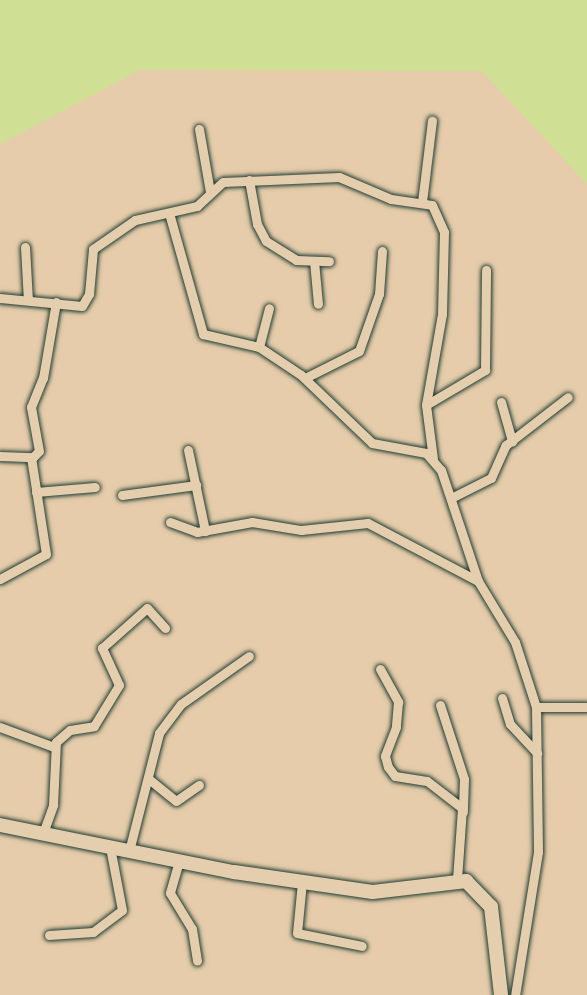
<!DOCTYPE html>
<html>
<head>
<meta charset="utf-8">
<style>
	body { margin:0 }
	#map { position:relative; width:587px; height:995px; overflow:hidden; background:#e6ccaa; font-family:"Architects Daughter",sans-serif }
	div>[style] { position:absolute }
	[style*='--x'] { left:calc(var(--x)*1px); top:calc(var(--y)*1px); width:calc(var(--w)*1px); rotate:calc(var(--a)*1deg) }
	.green>* { inset:0; background:#cfe094 }
	.roads { filter:drop-shadow(0 0 2px #1f3d34) drop-shadow(0 0 2px #1f3d34) }
	.street>* { height:9px; margin:-4.5px; padding:0 4.5px; transform-origin:4.5px; border-radius:4.5px; background:#e4cead }
	.secondary>* { height:14px; margin:-7px; padding:0 7px; transform-origin:7px; border-radius:7px; background:#e4cead }
	span { translate:-50% -50%; white-space:nowrap; text-align:center; line-height:1.15; -webkit-text-stroke:4.5px #e4cead; paint-order:stroke }
</style>
</head>
<body>
<div id="map">
	<div class="green">
		<i style="clip-path:polygon(0 0,587px 0,587px 184px,482px 71px,140px 70px,0 144px)"></i>
	</div>
	<div class="roads">
		<div class="street">
			<i style="--x:199;--y:129;--w:64;--a:80.1"></i>
			<i style="--x:249;--y:180;--w:45;--a:79.7"></i>
			<i style="--x:257;--y:224;--w:19;--a:62"></i>
			<i style="--x:266;--y:241;--w:36;--a:32"></i>
			<i style="--x:296;--y:260;--w:33;--a:2"></i>
			<i style="--x:422;--y:202;--w:82;--a:-83"></i>
			<i style="--x:169;--y:213;--w:126;--a:74.3"></i>
			<i style="--x:203;--y:334;--w:57;--a:13.1"></i>
			<i style="--x:259;--y:347;--w:50;--a:33.7"></i>
			<i style="--x:301;--y:375;--w:98;--a:43.8"></i>
			<i style="--x:372;--y:443;--w:55;--a:10.5"></i>
			<i style="--x:426;--y:453;--w:23;--a:49"></i>
			<i style="--x:441;--y:470;--w:117;--a:71.6"></i>
			<i style="--x:478;--y:581;--w:71;--a:58.8"></i>
			<i style="--x:515;--y:642;--w:68;--a:72.1"></i>
			<i style="--x:536;--y:707;--w:145;--a:89.2"></i>
			<i style="--x:538;--y:852;--w:145;--a:99.1"></i>
			<i style="--x:25;--y:247;--w:53;--a:86.8"></i>
			<i style="--x:314;--y:261;--w:43;--a:84.7"></i>
			<i style="--x:0;--y:298;--w:82;--a:5.6"></i>
			<i style="--x:82;--y:306;--w:14;--a:-60"></i>
			<i style="--x:89;--y:294;--w:45;--a:-84.9"></i>
			<i style="--x:93;--y:249;--w:51;--a:-34.6"></i>
			<i style="--x:135;--y:220;--w:64;--a:-12.7"></i>
			<i style="--x:197;--y:206;--w:35;--a:-43"></i>
			<i style="--x:223;--y:182;--w:116;--a:-2.5"></i>
			<i style="--x:339;--y:177;--w:56;--a:22.9"></i>
			<i style="--x:391;--y:199;--w:41;--a:8.3"></i>
			<i style="--x:432;--y:205;--w:30;--a:66"></i>
			<i style="--x:444;--y:232;--w:82;--a:91.4"></i>
			<i style="--x:442;--y:314;--w:92;--a:100"></i>
			<i style="--x:426;--y:405;--w:54;--a:82.6"></i>
			<i style="--x:259;--y:347;--w:40;--a:-75.6"></i>
			<i style="--x:305;--y:378;--w:60;--a:-26.6"></i>
			<i style="--x:359;--y:351;--w:60;--a:-70.7"></i>
			<i style="--x:379;--y:294;--w:43;--a:-86"></i>
			<i style="--x:501;--y:402;--w:41;--a:74.2"></i>
			<i style="--x:426;--y:405;--w:69;--a:-30.7"></i>
			<i style="--x:485;--y:370;--w:100;--a:-89.4"></i>
			<i style="--x:188;--y:450;--w:83;--a:78.1"></i>
			<i style="--x:0;--y:456;--w:33;--a:2"></i>
			<i style="--x:33;--y:457;--w:8;--a:-45"></i>
			<i style="--x:39;--y:451;--w:45;--a:-100.3"></i>
			<i style="--x:31;--y:407;--w:31;--a:-68"></i>
			<i style="--x:43;--y:378;--w:77;--a:-80.3"></i>
			<i style="--x:36;--y:492;--w:59;--a:-4.8"></i>
			<i style="--x:122;--y:495;--w:75;--a:-7.7"></i>
			<i style="--x:451;--y:498;--w:45;--a:-26.6"></i>
			<i style="--x:491;--y:478;--w:36;--a:-66"></i>
			<i style="--x:506;--y:445;--w:78;--a:-37.7"></i>
			<i style="--x:170;--y:522;--w:29;--a:20"></i>
			<i style="--x:197;--y:532;--w:56;--a:-10.3"></i>
			<i style="--x:252;--y:522;--w:50;--a:9.3"></i>
			<i style="--x:301;--y:530;--w:67;--a:-6"></i>
			<i style="--x:368;--y:523;--w:124;--a:27.8"></i>
			<i style="--x:0;--y:579;--w:52;--a:-28.5"></i>
			<i style="--x:46;--y:554;--w:98;--a:-98.8"></i>
			<i style="--x:380;--y:669;--w:38;--a:61"></i>
			<i style="--x:398;--y:702;--w:25;--a:95"></i>
			<i style="--x:396;--y:727;--w:31;--a:111"></i>
			<i style="--x:385;--y:756;--w:11;--a:75"></i>
			<i style="--x:388;--y:767;--w:11;--a:52"></i>
			<i style="--x:395;--y:776;--w:32;--a:9"></i>
			<i style="--x:427;--y:781;--w:44;--a:37.6"></i>
			<i style="--x:462;--y:808;--w:71;--a:94"></i>
			<i style="--x:502;--y:698;--w:27;--a:73"></i>
			<i style="--x:510;--y:724;--w:40;--a:47"></i>
			<i style="--x:440;--y:705;--w:78;--a:72"></i>
			<i style="--x:464;--y:779;--w:33;--a:92"></i>
			<i style="--x:536;--y:707;--w:51;--a:0"></i>
			<i style="--x:0;--y:727;--w:58;--a:20.3"></i>
			<i style="--x:150;--y:780;--w:33;--a:39"></i>
			<i style="--x:176;--y:801;--w:28;--a:-35"></i>
			<i style="--x:43;--y:833;--w:30;--a:-70"></i>
			<i style="--x:53;--y:805;--w:63;--a:-87.3"></i>
			<i style="--x:56;--y:742;--w:18;--a:-41"></i>
			<i style="--x:70;--y:730;--w:24;--a:-9"></i>
			<i style="--x:94;--y:726;--w:48;--a:-58.6"></i>
			<i style="--x:119;--y:685;--w:41;--a:-114.7"></i>
			<i style="--x:102;--y:648;--w:60;--a:-41.6"></i>
			<i style="--x:147;--y:608;--w:27;--a:48"></i>
			<i style="--x:129;--y:851;--w:122;--a:-75.7"></i>
			<i style="--x:159;--y:733;--w:36;--a:-53"></i>
			<i style="--x:181;--y:704;--w:83;--a:-35.2"></i>
			<i style="--x:179;--y:861;--w:33;--a:106"></i>
			<i style="--x:170;--y:893;--w:42;--a:58.6"></i>
			<i style="--x:192;--y:929;--w:32;--a:81"></i>
			<i style="--x:302;--y:882;--w:51;--a:95.6"></i>
			<i style="--x:297;--y:933;--w:66;--a:11.3"></i>
			<i style="--x:49;--y:935;--w:44;--a:-3.9"></i>
			<i style="--x:93;--y:932;--w:36;--a:-37"></i>
			<i style="--x:122;--y:910;--w:64;--a:-100.8"></i>
		</div>
		<div class="secondary">
			<i style="--x:0;--y:825;--w:239;--a:11.4"></i>
			<i style="--x:234;--y:872;--w:140;--a:8.2"></i>
			<i style="--x:373;--y:892;--w:94;--a:-6.7"></i>
			<i style="--x:466;--y:881;--w:36;--a:46"></i>
			<i style="--x:491;--y:907;--w:89;--a:83.5"></i>
		</div>
	</div>
</div>
</body>
</html>
